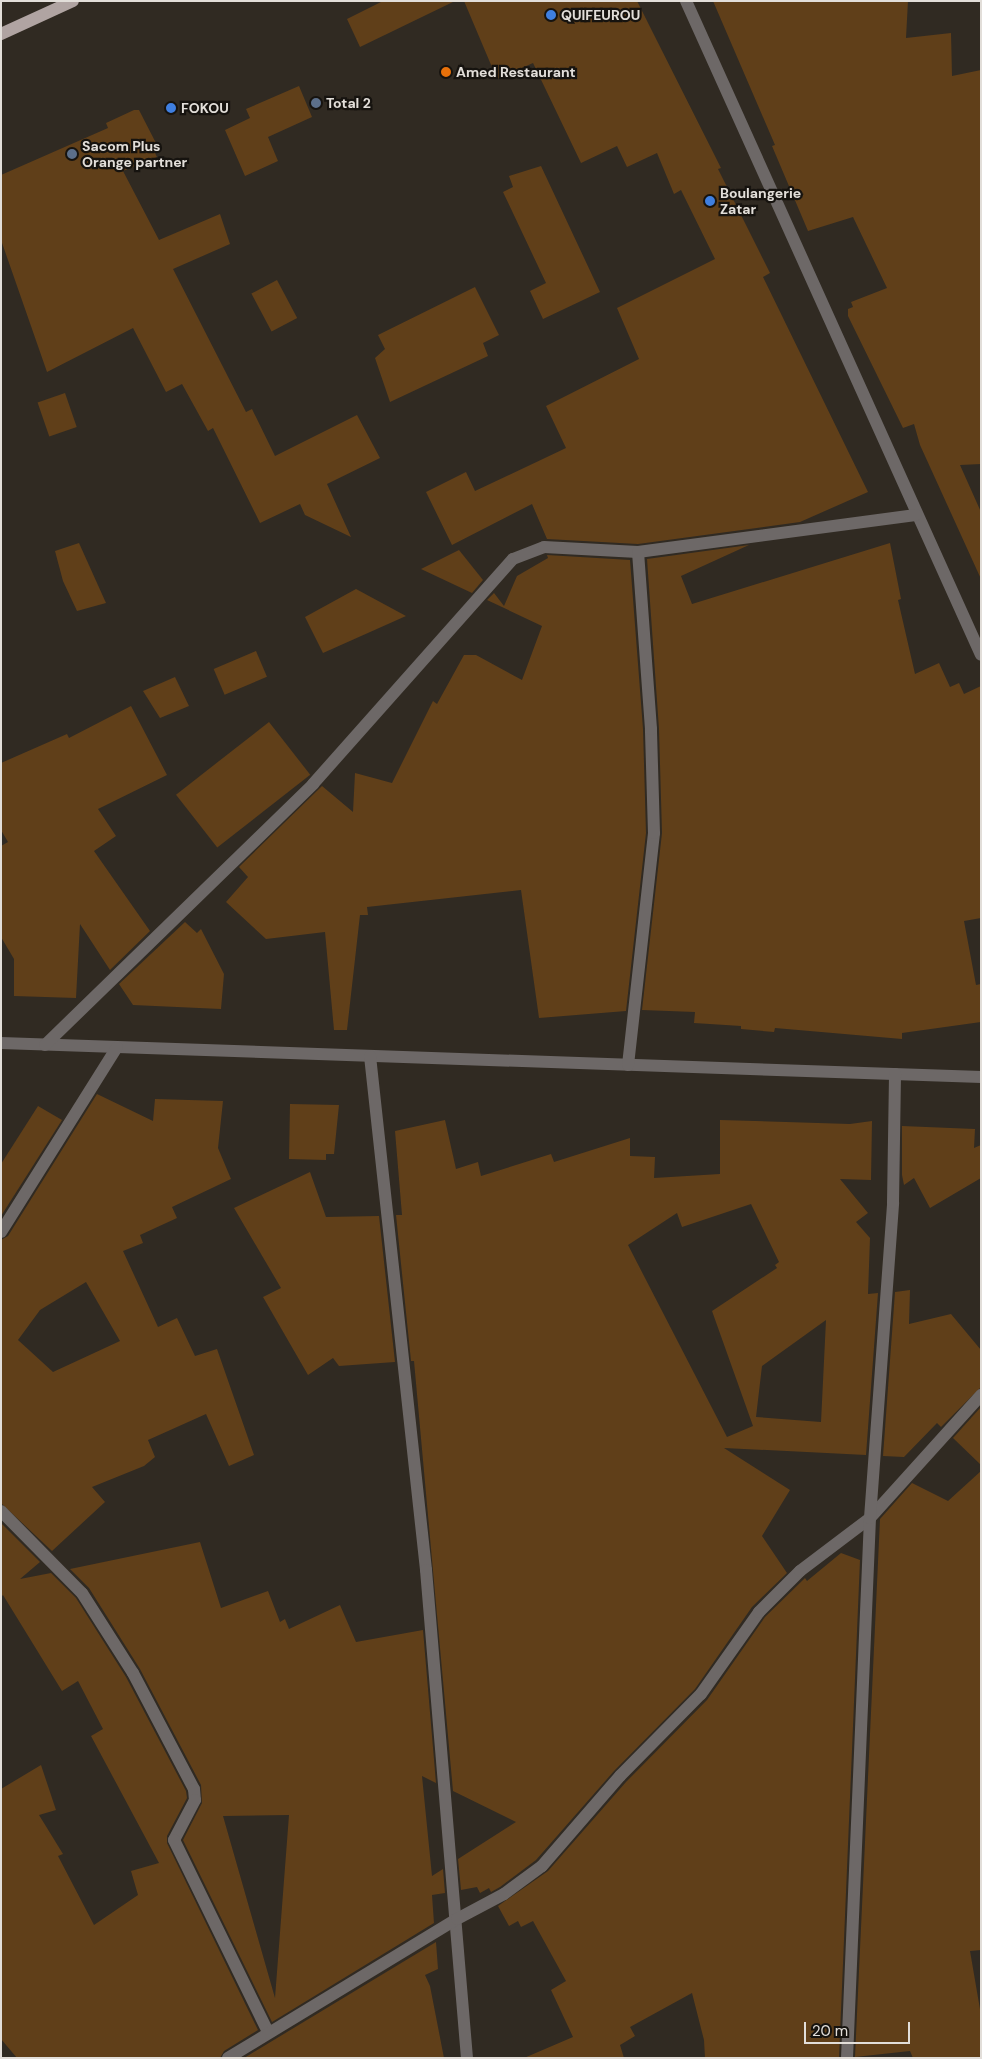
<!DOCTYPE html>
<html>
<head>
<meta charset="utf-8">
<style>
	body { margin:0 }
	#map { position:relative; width:982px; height:2059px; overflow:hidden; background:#302a22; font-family:"DM Sans",sans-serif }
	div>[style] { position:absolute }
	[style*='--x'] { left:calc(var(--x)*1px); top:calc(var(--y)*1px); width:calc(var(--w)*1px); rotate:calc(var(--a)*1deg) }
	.building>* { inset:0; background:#603f19; transform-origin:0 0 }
	.minor>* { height:12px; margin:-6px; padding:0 6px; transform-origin:6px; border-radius:6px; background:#6d6867 }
	.major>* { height:12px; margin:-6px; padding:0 6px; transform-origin:6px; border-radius:6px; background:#b0a4a2 }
	.dots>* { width:14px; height:14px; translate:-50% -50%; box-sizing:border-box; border:2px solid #16130f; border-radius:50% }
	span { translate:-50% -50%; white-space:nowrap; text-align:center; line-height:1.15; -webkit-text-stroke:4.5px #16130f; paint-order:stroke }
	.poi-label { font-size:14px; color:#e2ded9; font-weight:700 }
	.left { translate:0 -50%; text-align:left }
	.frame { position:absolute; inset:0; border:2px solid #e2ded9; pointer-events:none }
	.scale { position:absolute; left:804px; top:2022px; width:106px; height:22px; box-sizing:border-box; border:2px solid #e2ded9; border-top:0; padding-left:6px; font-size:15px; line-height:18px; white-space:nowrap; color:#e2ded9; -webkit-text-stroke:4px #16130f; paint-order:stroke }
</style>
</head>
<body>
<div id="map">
	<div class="building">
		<i style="clip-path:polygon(383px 1px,455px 1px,360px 47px,347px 19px)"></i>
		<i style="clip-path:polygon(464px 1px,637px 1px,721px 168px,718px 169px,770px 273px,763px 277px,868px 492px,800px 522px,638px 544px,547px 539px,532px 504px,452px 545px,426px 492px,466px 472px,475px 491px,566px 448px,546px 406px,639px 359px,617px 308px,715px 259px,681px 190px,674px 194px,657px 153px,627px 167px,617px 146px,581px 163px,533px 63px,497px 79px)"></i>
		<i style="clip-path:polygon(713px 1px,908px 1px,906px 38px,951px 33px,952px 76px,981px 70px,981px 464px,960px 465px,981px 512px,981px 579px,920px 445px,914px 424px,903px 428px,848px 316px,848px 309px,853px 307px,851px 302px,887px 288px,853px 217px,808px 231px,772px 146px,775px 145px)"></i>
		<i style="clip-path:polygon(299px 86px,312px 117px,268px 137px,278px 161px,245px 176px,225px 130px,250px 118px,246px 109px)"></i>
		<i style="clip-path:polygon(134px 110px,139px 110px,158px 147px,153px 149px,157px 157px,123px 171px,159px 240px,220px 214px,230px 244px,173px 269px,246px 412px,252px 409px,275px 456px,357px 415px,380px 458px,327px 484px,351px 537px,305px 515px,300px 504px,260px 523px,213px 428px,208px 431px,182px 384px,166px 392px,133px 328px,47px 372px,1px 240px,1px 175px,108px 128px,106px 123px)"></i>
		<i style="clip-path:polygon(541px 166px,600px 292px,543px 319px,530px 291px,546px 283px,503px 192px,513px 187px,509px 176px)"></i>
		<i style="left:277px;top:280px;width:43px;height:29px;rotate:62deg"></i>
		<i style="clip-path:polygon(475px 287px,499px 335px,483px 343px,488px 356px,390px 402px,375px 358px,385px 349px,378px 335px)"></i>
		<i style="left:65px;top:393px;width:36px;height:29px;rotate:71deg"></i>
		<i style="clip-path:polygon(79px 543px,106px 603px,77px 611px,63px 581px,55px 551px)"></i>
		<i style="clip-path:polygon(890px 543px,901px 599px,898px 600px,915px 674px,939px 663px,950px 687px,959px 683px,964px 694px,981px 686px,981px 918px,964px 921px,976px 985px,981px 984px,981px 1022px,902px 1033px,902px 1039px,775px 1028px,774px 1032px,741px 1029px,741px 1026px,694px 1023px,695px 1012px,642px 1010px,662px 833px,659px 729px,647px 559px,749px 545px,681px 576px,692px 604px)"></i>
		<i style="clip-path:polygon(459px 550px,483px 580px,472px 593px,421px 569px)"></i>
		<i style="clip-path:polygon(547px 555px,630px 560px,643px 729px,646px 833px,626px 1011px,539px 1018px,521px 890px,367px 907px,368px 915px,360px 915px,347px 1030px,334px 1030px,325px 932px,266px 939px,226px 902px,248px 877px,239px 867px,322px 786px,353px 812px,355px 773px,392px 783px,433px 701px,437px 704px,464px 655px,476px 655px,522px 680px,542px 626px,487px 600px,494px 593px,504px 606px,517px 576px,548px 558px)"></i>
		<i style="clip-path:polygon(356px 589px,406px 616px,323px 653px,305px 617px)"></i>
		<i style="left:256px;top:651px;width:28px;height:46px;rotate:67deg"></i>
		<i style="clip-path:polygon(175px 677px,189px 706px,160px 718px,143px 691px)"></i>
		<i style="clip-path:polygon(131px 706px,167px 775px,98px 809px,116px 836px,94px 851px,150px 931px,110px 970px,80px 924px,76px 998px,14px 996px,14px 959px,1px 937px,1px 846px,8px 842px,1px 830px,1px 763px,67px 734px,69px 738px)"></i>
		<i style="left:269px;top:722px;width:67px;height:118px;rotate:52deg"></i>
		<i style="clip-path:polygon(185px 922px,197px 933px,201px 929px,224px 974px,221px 1009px,133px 1005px,119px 984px)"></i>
		<i style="clip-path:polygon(evenodd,97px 1094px,153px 1121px,155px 1099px,223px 1101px,218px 1148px,231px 1179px,172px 1207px,177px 1218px,140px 1235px,143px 1243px,123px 1251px,158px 1327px,177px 1318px,195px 1356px,217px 1349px,254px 1455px,229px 1466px,206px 1414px,148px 1440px,155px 1457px,144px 1466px,92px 1487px,105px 1502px,52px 1551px,1px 1503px,1px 1240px,8px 1236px,97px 1094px,86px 1282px,120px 1341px,53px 1372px,18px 1340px,40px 1310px,86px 1282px)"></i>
		<i style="clip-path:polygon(290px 1104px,339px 1105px,334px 1154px,326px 1154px,326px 1160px,289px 1159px)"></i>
		<i style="clip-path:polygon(38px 1106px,62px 1120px,1px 1216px,1px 1164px)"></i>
		<i style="clip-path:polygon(evenodd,445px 1120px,456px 1169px,478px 1162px,481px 1176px,551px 1154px,554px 1162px,630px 1138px,630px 1156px,655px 1157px,654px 1178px,720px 1174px,720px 1120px,850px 1124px,872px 1121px,871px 1180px,840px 1179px,868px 1213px,856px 1222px,870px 1238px,868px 1294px,878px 1293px,866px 1455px,724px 1448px,790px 1490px,762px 1536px,787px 1573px,752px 1607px,695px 1689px,614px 1771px,536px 1860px,500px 1887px,491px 1892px,489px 1888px,480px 1893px,477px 1887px,461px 1890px,458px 1859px,516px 1822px,453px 1791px,414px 1361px,411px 1361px,396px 1215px,402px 1215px,395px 1131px,445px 1120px,751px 1204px,779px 1262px,775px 1265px,777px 1268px,712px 1311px,753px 1426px,727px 1437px,628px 1245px,677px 1213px,682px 1227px,751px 1204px,445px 1120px,826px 1320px,821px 1422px,756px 1417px,762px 1366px,826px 1320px)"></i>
		<i style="clip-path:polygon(902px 1126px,975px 1129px,974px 1148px,981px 1145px,981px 1178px,930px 1208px,914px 1178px,904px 1185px,902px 1175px)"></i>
		<i style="clip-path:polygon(310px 1172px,326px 1217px,379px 1216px,395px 1362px,339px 1366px,333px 1358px,308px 1375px,263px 1297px,281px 1288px,234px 1208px)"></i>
		<i style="clip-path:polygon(910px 1290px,909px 1324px,951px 1314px,981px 1350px,981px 1387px,941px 1427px,937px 1423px,904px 1457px,883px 1456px,895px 1292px)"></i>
		<i style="clip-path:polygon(981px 1407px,981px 1465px,953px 1438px)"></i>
		<i style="clip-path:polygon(981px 1471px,981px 1950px,970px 1951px,981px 2015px,981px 2058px,913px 2058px,910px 2051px,855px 2057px,880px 1519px,912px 1483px,948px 1501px)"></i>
		<i style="clip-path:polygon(1px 1523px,40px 1562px,20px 1579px,51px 1573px,76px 1598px,126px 1677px,186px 1791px,187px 1798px,167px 1836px,167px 1843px,258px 2030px,224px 2051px,220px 2058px,17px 2058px,1px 2039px,1px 1789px,41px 1765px,56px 1810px,39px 1815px,63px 1854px,58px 1856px,94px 1925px,138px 1895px,131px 1871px,159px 1863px,91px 1736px,103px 1729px,78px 1681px,62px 1691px,3px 1595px,1px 1597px)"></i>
		<i style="clip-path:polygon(evenodd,200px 1542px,221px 1608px,268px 1591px,280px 1622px,285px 1619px,289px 1629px,340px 1605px,356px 1642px,423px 1630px,436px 1783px,422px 1776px,432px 1876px,443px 1869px,445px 1893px,432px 1895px,434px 1923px,272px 2022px,183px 1840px,202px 1803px,201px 1785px,140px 1669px,89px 1588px,70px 1569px,200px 1542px,289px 1815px,275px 1998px,223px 1816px,289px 1815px)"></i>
		<i style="clip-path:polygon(841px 1553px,860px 1560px,839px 2058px,705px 2058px,704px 2040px,692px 1993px,630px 2027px,635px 2036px,620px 2045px,624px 2058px,524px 2058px,573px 2037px,551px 1990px,566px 1981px,533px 1921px,521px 1927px,518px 1921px,509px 1926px,498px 1906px,548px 1871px,626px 1782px,707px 1700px,765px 1617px,805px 1578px,807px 1581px)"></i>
		<i style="clip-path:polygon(436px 1942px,438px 1969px,425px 1975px,430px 1986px,444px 2058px,244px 2058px)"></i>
	</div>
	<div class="minor">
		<i style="--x:686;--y:1;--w:717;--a:65.72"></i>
		<i style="--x:1;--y:1043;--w:981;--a:1.99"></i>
		<i style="--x:45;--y:1045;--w:374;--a:-44.2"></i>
		<i style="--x:313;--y:784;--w:301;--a:-48.4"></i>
		<i style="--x:513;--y:559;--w:33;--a:-21"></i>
		<i style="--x:544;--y:547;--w:94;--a:3"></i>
		<i style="--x:638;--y:552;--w:280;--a:-7.6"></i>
		<i style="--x:370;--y:1056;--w:517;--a:83.78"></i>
		<i style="--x:426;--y:1570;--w:490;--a:85.2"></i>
		<i style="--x:628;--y:1065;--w:233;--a:-83.6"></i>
		<i style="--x:654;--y:833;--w:104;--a:-91.7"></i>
		<i style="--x:651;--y:729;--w:177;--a:-94.2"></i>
		<i style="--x:1;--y:1232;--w:218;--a:-57.9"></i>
		<i style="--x:1;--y:1511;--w:115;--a:45.4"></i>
		<i style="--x:82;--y:1593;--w:95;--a:57.5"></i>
		<i style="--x:133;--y:1673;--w:131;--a:62.3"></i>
		<i style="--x:194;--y:1789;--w:11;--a:85"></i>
		<i style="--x:195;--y:1800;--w:45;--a:117.7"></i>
		<i style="--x:174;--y:1840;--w:214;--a:63.9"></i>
		<i style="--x:228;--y:2058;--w:268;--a:-31.3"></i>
		<i style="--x:457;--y:1919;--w:53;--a:-28"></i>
		<i style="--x:504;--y:1894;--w:47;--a:-36.4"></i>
		<i style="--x:542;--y:1866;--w:119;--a:-49.1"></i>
		<i style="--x:620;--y:1776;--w:115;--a:-45.4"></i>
		<i style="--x:701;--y:1694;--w:100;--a:-54.7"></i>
		<i style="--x:759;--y:1612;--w:58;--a:-45"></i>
		<i style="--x:800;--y:1571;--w:88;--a:-37.1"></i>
		<i style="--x:870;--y:1518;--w:166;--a:-47.9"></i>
		<i style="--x:847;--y:2058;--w:540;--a:-87.56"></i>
		<i style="--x:870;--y:1518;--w:316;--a:-85.8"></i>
		<i style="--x:893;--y:1203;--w:129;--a:-89.1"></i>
	</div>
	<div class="major">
		<i style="--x:1;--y:34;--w:79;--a:-24.6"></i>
	</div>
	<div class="dots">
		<i style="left:551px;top:15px;background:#3f7fe0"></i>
		<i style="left:446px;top:72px;background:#e8710a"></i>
		<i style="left:316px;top:103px;background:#5c6f8a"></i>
		<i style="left:171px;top:108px;background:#3f7fe0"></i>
		<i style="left:72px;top:154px;background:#5c6f8a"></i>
		<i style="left:710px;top:201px;background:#3f7fe0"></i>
	</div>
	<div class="poi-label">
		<span class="left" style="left:561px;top:15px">QUIFEUROU</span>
		<span class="left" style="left:456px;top:72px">Amed Restaurant</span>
		<span class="left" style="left:326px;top:103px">Total 2</span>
		<span class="left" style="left:181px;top:108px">FOKOU</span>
		<span class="left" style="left:82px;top:154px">Sacom Plus<br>Orange partner</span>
		<span class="left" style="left:720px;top:201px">Boulangerie<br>Zatar</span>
	</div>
	<div class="frame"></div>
	<div class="scale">20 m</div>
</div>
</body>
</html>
